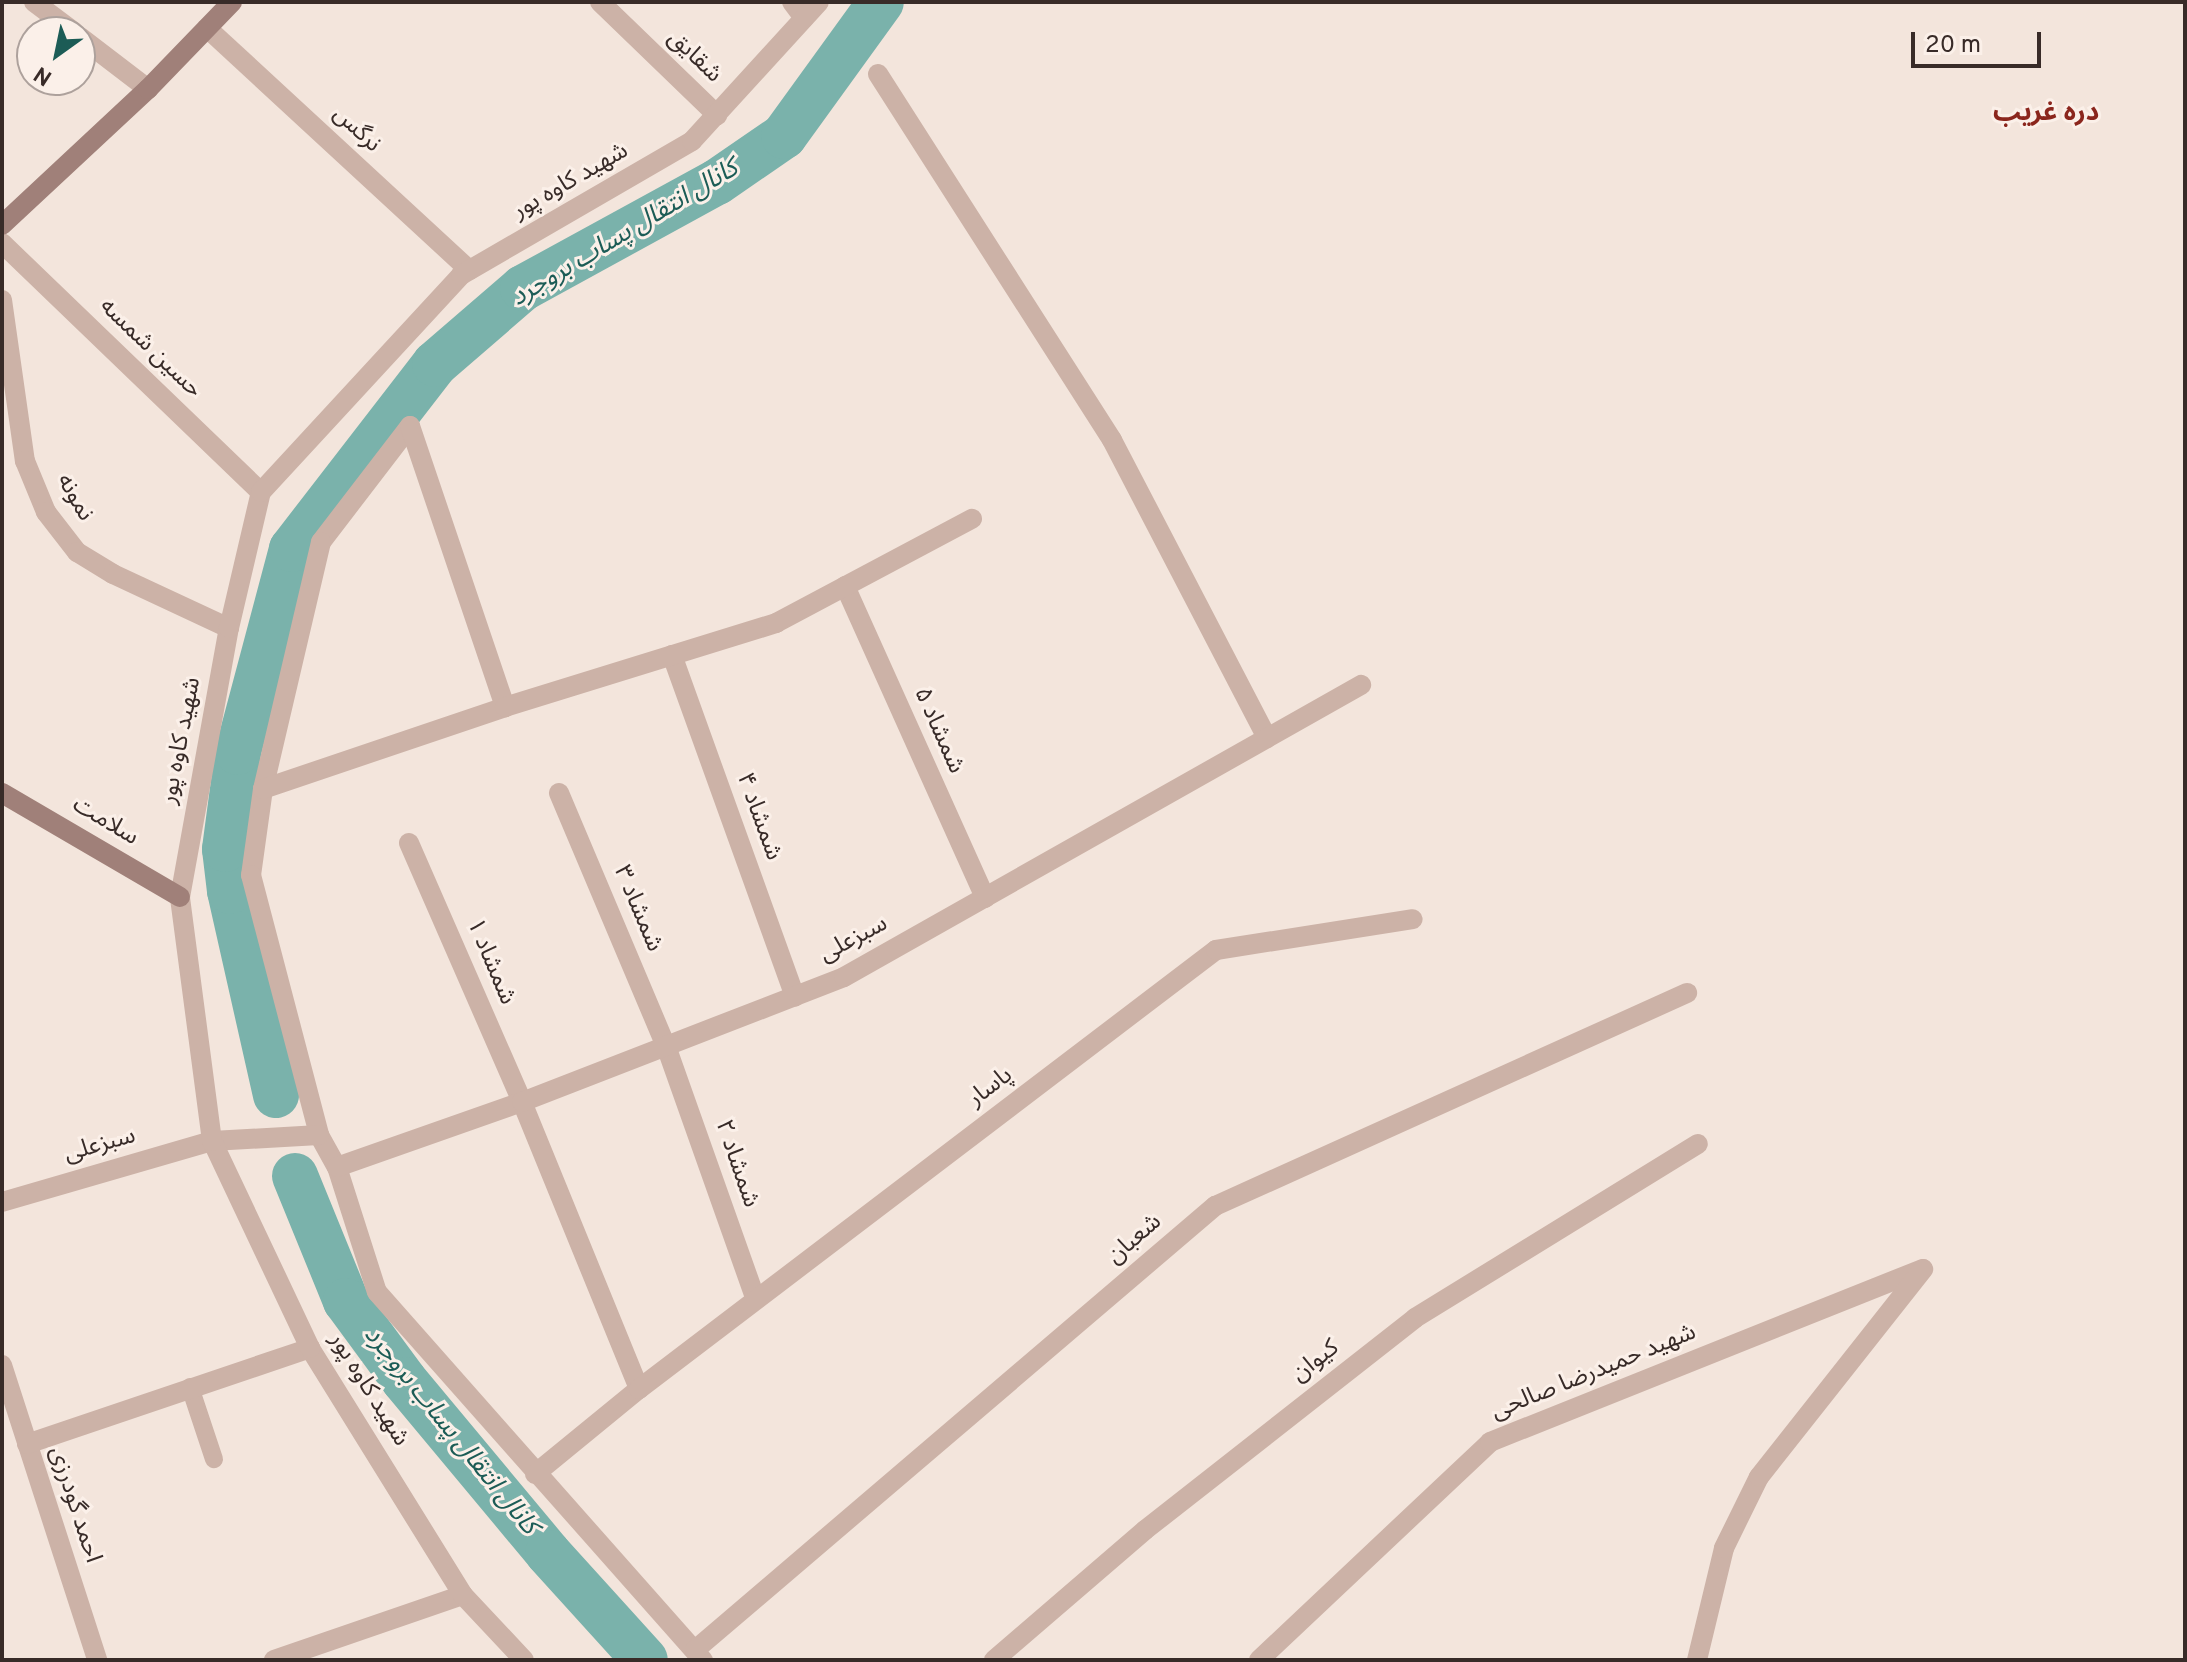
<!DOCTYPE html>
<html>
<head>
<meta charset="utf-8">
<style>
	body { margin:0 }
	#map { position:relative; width:2187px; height:1662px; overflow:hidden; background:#f3e5dc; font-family:Overpass,"Noto Sans Arabic",sans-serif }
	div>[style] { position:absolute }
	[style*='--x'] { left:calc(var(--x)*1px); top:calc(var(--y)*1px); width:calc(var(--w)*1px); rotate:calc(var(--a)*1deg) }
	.canal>* { height:46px; margin:-23px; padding:0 23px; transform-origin:23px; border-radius:23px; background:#7ab2ab }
	.lane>* { height:18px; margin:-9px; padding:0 9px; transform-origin:9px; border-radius:9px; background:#ccb2a7 }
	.street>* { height:20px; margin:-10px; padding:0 10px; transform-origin:10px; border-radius:10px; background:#ccb2a7 }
	.secondary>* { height:20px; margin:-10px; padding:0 10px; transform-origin:10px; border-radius:10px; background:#a08079 }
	span { translate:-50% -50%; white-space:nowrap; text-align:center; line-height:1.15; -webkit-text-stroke:6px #fbf0e9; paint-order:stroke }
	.street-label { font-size:24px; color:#382b28 }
	.neighbourhood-label { font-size:26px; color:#8b261d; font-weight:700 }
	.water-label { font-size:26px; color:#1c5c56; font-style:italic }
	.frame { position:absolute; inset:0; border:4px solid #382b28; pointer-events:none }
	.north { position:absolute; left:16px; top:16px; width:80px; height:80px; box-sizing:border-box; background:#fbf0e9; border:2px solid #ada19c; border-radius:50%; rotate:213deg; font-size:22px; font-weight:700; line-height:32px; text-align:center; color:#382b28 }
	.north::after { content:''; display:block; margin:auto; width:28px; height:36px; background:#1c5c56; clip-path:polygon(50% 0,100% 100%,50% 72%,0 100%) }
	.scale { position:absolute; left:1911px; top:32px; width:130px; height:36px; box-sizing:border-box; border:4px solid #382b28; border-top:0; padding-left:10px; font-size:24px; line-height:28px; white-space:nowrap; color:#382b28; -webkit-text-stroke:6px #fbf0e9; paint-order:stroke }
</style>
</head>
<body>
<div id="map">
	<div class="canal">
		<i style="--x:276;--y:1095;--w:209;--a:-102.7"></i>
		<i style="--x:230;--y:891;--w:42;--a:-96.8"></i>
		<i style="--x:225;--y:849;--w:98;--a:-82.4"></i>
		<i style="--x:238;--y:752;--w:210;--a:-75.1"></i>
		<i style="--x:292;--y:549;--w:234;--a:-52.3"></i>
		<i style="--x:435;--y:364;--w:116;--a:-40.8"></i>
		<i style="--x:523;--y:288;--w:221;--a:-28.7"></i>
		<i style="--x:717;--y:182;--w:81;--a:-34.5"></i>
		<i style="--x:784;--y:136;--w:165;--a:-54.1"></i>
		<i style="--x:295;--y:1176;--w:135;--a:67.8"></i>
		<i style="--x:346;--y:1301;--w:98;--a:53.7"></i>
		<i style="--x:404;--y:1380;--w:225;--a:50.2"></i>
		<i style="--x:548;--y:1553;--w:144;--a:47.8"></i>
	</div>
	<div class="lane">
		<i style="--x:190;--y:1387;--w:76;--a:71.6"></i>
	</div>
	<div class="street">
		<i style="--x:34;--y:2;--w:50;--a:36.9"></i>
		<i style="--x:600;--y:2;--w:163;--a:44"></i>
		<i style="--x:792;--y:2;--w:20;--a:53"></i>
		<i style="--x:207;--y:28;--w:357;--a:42.7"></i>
		<i style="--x:80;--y:37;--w:86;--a:37.4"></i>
		<i style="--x:878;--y:74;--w:434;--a:57.4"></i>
		<i style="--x:1112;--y:440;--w:336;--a:62.5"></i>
		<i style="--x:2;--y:243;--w:359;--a:43.9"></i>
		<i style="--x:2;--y:300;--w:163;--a:81.9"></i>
		<i style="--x:25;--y:461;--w:55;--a:67.6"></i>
		<i style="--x:46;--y:512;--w:51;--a:52.2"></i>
		<i style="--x:77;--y:552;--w:42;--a:31.4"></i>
		<i style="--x:113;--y:574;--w:128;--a:25"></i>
		<i style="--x:410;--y:426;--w:146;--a:127.5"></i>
		<i style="--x:321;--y:542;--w:254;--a:103.2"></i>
		<i style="--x:263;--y:789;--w:87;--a:97.9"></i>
		<i style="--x:251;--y:875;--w:269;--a:75.3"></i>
		<i style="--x:319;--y:1135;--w:37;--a:61"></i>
		<i style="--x:337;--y:1167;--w:131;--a:72.3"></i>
		<i style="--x:377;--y:1292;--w:492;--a:48.5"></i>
		<i style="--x:410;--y:426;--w:297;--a:71.3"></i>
		<i style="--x:845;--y:586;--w:342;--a:65.8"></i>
		<i style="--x:672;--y:655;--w:363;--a:70.2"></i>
		<i style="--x:263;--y:789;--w:256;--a:-18.7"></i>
		<i style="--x:505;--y:707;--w:284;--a:-17.2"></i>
		<i style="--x:776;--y:623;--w:222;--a:-28"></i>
		<i style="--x:559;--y:793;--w:275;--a:67.1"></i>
		<i style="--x:666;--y:1046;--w:269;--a:70.5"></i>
		<i style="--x:409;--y:843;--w:283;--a:66.4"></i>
		<i style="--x:522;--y:1102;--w:310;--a:67.8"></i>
		<i style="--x:337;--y:1167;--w:196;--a:-19.4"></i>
		<i style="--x:522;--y:1102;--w:345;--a:-21.2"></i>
		<i style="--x:844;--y:977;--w:594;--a:-29.46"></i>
		<i style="--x:2;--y:1202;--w:219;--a:-16.2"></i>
		<i style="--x:212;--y:1141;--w:107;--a:-3.2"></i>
		<i style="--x:2;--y:1365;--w:310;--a:72.1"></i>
		<i style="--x:27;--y:1444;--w:299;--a:-18.7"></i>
		<i style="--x:535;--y:1474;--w:134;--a:-39.3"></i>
		<i style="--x:639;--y:1389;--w:725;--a:-37.27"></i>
		<i style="--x:1216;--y:950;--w:199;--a:-8.9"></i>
		<i style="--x:695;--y:1650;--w:684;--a:-40.49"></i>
		<i style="--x:1215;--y:1206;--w:518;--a:-24.29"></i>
		<i style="--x:274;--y:1660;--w:200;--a:-19"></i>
		<i style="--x:524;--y:1660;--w:89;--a:-133.2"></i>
		<i style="--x:463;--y:1595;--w:291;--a:-121.8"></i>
		<i style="--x:310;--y:1348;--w:229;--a:-115.3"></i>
		<i style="--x:212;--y:1141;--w:246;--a:-97.5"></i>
		<i style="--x:180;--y:897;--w:273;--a:-79.7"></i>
		<i style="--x:229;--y:628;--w:140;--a:-76.8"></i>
		<i style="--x:261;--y:492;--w:295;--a:-47.3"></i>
		<i style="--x:461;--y:275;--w:267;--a:-30.1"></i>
		<i style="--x:692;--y:141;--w:188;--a:-47.6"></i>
		<i style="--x:994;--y:1660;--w:199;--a:-40.7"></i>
		<i style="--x:1145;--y:1530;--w:343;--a:-38.1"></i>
		<i style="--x:1415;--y:1318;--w:332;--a:-31.6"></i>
		<i style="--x:1259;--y:1660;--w:318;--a:-43.3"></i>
		<i style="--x:1490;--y:1442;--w:466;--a:-21.8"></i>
		<i style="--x:1697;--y:1660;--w:115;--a:-76.4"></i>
		<i style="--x:1724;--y:1548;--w:79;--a:-63.8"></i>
		<i style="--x:1759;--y:1477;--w:265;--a:-51.7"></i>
	</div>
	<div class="secondary">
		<i style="--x:2;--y:225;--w:200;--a:-43"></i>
		<i style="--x:148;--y:89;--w:121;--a:-46"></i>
		<i style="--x:2;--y:793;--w:206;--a:30.3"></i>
	</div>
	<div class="street-label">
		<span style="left:694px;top:57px;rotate:44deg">شقایق</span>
		<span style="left:356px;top:130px;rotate:43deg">نرگس</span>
		<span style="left:571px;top:182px;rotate:-30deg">شهید کاوه پور</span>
		<span style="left:150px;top:349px;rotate:44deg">حسین شمسه</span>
		<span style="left:74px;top:498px;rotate:60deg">نمونه</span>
		<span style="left:938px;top:731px;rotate:66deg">شمشاد ۵</span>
		<span style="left:182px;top:741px;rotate:-79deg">شهید کاوه پور</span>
		<span style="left:758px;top:817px;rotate:70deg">شمشاد ۴</span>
		<span style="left:105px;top:822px;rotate:31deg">سلامت</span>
		<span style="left:637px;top:909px;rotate:67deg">شمشاد ۳</span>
		<span style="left:854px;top:940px;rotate:-28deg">سبزعلی</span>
		<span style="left:490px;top:962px;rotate:67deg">شمشاد ۱</span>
		<span style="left:991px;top:1088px;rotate:-37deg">پاسار</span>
		<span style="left:100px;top:1146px;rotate:-16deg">سبزعلی</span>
		<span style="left:736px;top:1164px;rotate:71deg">شمشاد ۲</span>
		<span style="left:1135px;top:1240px;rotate:-41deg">شعبان</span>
		<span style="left:1316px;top:1362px;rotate:-38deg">کیوان</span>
		<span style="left:1594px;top:1373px;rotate:-22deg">شهید حمیدرضا صالحی</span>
		<span style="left:368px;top:1390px;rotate:58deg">شهید کاوه پور</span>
		<span style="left:74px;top:1505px;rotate:72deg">احمد گودرزی</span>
	</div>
	<div class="neighbourhood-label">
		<span style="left:2046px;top:114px">دره غریب</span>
	</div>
	<div class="water-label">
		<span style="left:625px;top:234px;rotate:-31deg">کانال انتقال پساب بروجرد</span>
		<span style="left:450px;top:1431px;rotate:51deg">کانال انتقال پساب بروجرد</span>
	</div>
	<div class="frame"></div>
	<div class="north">N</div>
	<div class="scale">20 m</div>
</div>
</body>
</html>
